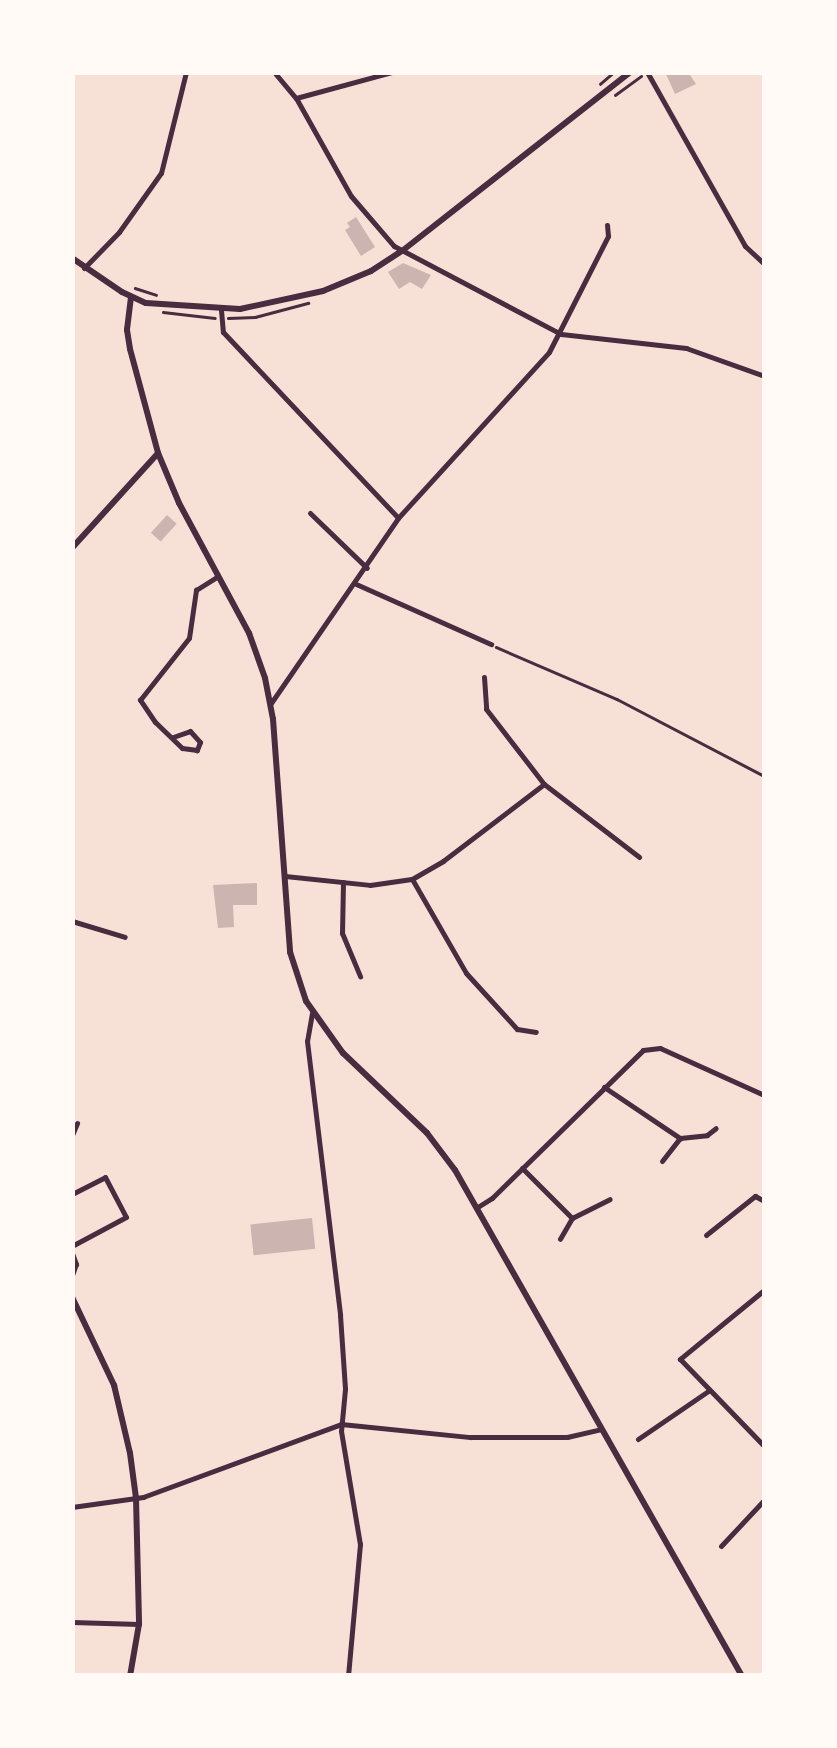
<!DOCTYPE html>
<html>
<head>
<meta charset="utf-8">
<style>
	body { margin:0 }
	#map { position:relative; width:837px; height:1748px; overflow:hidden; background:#f7e1d7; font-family:"Nunito Sans",sans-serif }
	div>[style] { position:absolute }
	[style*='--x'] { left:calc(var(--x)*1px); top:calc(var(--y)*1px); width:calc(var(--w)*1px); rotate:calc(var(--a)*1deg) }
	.building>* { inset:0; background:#ccb4b1; transform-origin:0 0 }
	.path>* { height:2.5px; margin:-1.25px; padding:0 1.25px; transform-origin:1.25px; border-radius:1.25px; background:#4a2c40 }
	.minor>* { height:5px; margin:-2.5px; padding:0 2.5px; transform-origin:2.5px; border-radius:2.5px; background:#4a2c40 }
	.tertiary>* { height:6px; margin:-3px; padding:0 3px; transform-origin:3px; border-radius:3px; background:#4a2c40 }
	.secondary>* { height:6px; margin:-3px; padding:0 3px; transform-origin:3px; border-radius:3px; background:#4a2c40 }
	span { translate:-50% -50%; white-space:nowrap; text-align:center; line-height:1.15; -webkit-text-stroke:9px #fffaf5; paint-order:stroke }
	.frame { position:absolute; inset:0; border:75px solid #fffaf5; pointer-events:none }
</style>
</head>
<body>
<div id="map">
	<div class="building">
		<i style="clip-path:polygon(665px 72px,688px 72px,696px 84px,675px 94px)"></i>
		<i style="clip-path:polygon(356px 217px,375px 247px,361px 256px,345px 230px,350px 227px,347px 223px)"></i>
		<i style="clip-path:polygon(403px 263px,431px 275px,422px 289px,410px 282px,399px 289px,388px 272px)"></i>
		<i style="left:167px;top:515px;width:13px;height:24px;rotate:42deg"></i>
		<i style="clip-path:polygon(257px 883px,257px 905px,233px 905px,234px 927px,218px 928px,213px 885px)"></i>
		<i style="left:312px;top:1218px;width:31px;height:62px;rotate:84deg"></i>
	</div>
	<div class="path">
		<i style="--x:600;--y:84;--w:18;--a:-41"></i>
		<i style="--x:615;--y:95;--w:32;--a:-36"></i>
		<i style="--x:135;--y:288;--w:22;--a:18"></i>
		<i style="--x:163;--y:312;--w:52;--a:6.6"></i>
		<i style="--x:228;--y:318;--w:27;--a:-2"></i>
		<i style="--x:255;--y:317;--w:55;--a:-14.8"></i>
		<i style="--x:496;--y:647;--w:132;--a:23.3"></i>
		<i style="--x:617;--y:699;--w:166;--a:27.6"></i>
	</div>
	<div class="minor">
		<i style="--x:274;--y:72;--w:34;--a:50"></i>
		<i style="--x:296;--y:98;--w:112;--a:60.7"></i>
		<i style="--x:351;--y:196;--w:66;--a:49.3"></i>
		<i style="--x:394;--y:246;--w:189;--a:27.8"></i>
		<i style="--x:561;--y:334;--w:126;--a:6.4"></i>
		<i style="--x:686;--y:348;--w:83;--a:19.7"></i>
		<i style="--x:647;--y:72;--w:200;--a:60.6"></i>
		<i style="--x:745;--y:246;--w:26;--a:43"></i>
		<i style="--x:296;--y:98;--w:99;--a:-15.2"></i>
		<i style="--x:84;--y:268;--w:50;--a:-45.8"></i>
		<i style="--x:119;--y:232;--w:72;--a:-54.6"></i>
		<i style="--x:161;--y:173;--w:104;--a:-76.1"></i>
		<i style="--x:221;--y:310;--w:22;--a:85"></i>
		<i style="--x:223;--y:332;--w:255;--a:46.7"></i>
		<i style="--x:310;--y:513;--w:79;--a:44"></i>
		<i style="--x:356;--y:584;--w:148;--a:24"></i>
		<i style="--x:484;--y:677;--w:32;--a:86"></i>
		<i style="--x:486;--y:709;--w:95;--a:52.3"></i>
		<i style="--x:271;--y:703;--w:224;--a:-55.5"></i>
		<i style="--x:398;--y:518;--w:224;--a:-47.7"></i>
		<i style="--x:549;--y:352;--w:130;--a:-63"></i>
		<i style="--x:608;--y:236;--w:11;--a:-95"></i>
		<i style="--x:173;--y:737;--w:18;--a:-19"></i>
		<i style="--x:190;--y:731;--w:15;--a:48"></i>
		<i style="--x:200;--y:742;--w:9;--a:111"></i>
		<i style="--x:197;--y:750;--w:15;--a:-172"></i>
		<i style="--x:182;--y:748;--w:37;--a:-136"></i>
		<i style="--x:155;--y:722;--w:27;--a:-124"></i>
		<i style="--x:140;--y:700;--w:79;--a:-51.7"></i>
		<i style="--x:189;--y:638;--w:49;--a:-81.7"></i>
		<i style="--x:196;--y:590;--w:26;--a:-32"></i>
		<i style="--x:285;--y:876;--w:85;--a:6"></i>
		<i style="--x:370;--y:885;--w:42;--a:-8.1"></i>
		<i style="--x:412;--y:879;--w:36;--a:-30"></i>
		<i style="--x:443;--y:861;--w:127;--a:-37.3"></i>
		<i style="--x:544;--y:784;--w:120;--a:37.5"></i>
		<i style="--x:412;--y:879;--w:108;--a:60.1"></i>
		<i style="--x:466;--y:973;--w:76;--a:47.7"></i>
		<i style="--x:517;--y:1029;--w:19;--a:9"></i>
		<i style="--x:343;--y:882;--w:51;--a:91.1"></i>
		<i style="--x:342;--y:933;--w:47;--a:67.3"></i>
		<i style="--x:72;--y:921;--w:55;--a:16.8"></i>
		<i style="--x:312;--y:1013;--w:28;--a:100"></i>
		<i style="--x:307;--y:1041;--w:276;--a:83.1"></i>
		<i style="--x:340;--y:1315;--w:74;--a:86.1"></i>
		<i style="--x:345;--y:1389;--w:42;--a:95.4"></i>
		<i style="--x:341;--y:1431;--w:115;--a:80.5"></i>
		<i style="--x:360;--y:1544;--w:133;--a:95.2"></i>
		<i style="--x:604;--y:1087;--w:92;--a:33.9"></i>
		<i style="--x:680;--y:1138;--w:27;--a:-6"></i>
		<i style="--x:707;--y:1135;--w:11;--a:-38"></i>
		<i style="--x:72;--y:1135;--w:13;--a:-67"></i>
		<i style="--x:662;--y:1161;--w:29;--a:-52"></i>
		<i style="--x:522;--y:1168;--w:71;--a:45"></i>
		<i style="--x:572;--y:1218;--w:24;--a:120"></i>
		<i style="--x:72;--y:1194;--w:37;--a:-27"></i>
		<i style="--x:105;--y:1177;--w:45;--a:62.3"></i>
		<i style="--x:126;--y:1217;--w:61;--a:151.8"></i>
		<i style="--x:476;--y:1208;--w:19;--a:-32"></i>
		<i style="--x:492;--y:1198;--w:211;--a:-44.4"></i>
		<i style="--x:643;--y:1050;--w:17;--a:-7"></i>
		<i style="--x:660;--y:1048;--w:114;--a:24.3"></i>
		<i style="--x:572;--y:1218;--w:42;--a:-26.6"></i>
		<i style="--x:706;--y:1235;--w:63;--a:-38.5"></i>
		<i style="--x:755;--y:1196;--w:10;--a:29"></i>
		<i style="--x:72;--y:1253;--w:12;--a:70"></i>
		<i style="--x:76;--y:1264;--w:12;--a:110"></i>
		<i style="--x:764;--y:1290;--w:109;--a:140.6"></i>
		<i style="--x:680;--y:1359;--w:121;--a:46"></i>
		<i style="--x:638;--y:1439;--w:85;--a:-34.4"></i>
		<i style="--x:72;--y:1507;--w:72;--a:-8"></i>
		<i style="--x:143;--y:1497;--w:211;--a:-20.2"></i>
		<i style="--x:341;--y:1424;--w:130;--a:5.8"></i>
		<i style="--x:470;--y:1437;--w:97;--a:0"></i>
		<i style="--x:567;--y:1437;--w:35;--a:-13"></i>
		<i style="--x:721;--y:1546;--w:63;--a:-46.9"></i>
		<i style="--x:72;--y:1622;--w:67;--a:1.7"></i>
	</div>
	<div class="tertiary">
		<i style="--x:72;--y:548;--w:128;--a:-47.8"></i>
		<i style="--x:72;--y:1297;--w:98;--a:64.5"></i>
		<i style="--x:114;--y:1385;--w:70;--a:76.8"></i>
		<i style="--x:130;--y:1453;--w:45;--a:82.4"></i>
		<i style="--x:136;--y:1498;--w:126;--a:88.6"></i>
		<i style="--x:139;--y:1624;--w:53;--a:99.8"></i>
	</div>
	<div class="secondary">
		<i style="--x:72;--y:258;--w:60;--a:34.2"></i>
		<i style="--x:122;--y:292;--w:26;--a:25"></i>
		<i style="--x:146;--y:303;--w:94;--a:3.7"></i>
		<i style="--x:240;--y:309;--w:85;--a:-12.2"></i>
		<i style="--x:323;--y:291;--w:52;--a:-22.6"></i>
		<i style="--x:371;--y:271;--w:37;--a:-33"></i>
		<i style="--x:402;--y:251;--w:290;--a:-38.1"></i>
		<i style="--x:131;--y:297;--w:33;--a:97"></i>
		<i style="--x:127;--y:330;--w:19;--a:81"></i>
		<i style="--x:130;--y:349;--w:108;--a:74.9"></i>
		<i style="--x:158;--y:453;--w:54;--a:67.2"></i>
		<i style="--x:179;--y:503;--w:148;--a:61.7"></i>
		<i style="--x:249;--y:633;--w:48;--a:70.4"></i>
		<i style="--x:265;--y:678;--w:42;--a:79"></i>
		<i style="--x:273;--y:719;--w:234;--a:85.8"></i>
		<i style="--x:290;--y:952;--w:52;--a:71.9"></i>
		<i style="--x:306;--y:1001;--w:64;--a:54.6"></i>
		<i style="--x:343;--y:1053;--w:116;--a:43.6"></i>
		<i style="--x:427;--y:1133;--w:46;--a:52.9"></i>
		<i style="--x:455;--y:1170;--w:582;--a:60.44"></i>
	</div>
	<div class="frame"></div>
</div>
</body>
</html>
